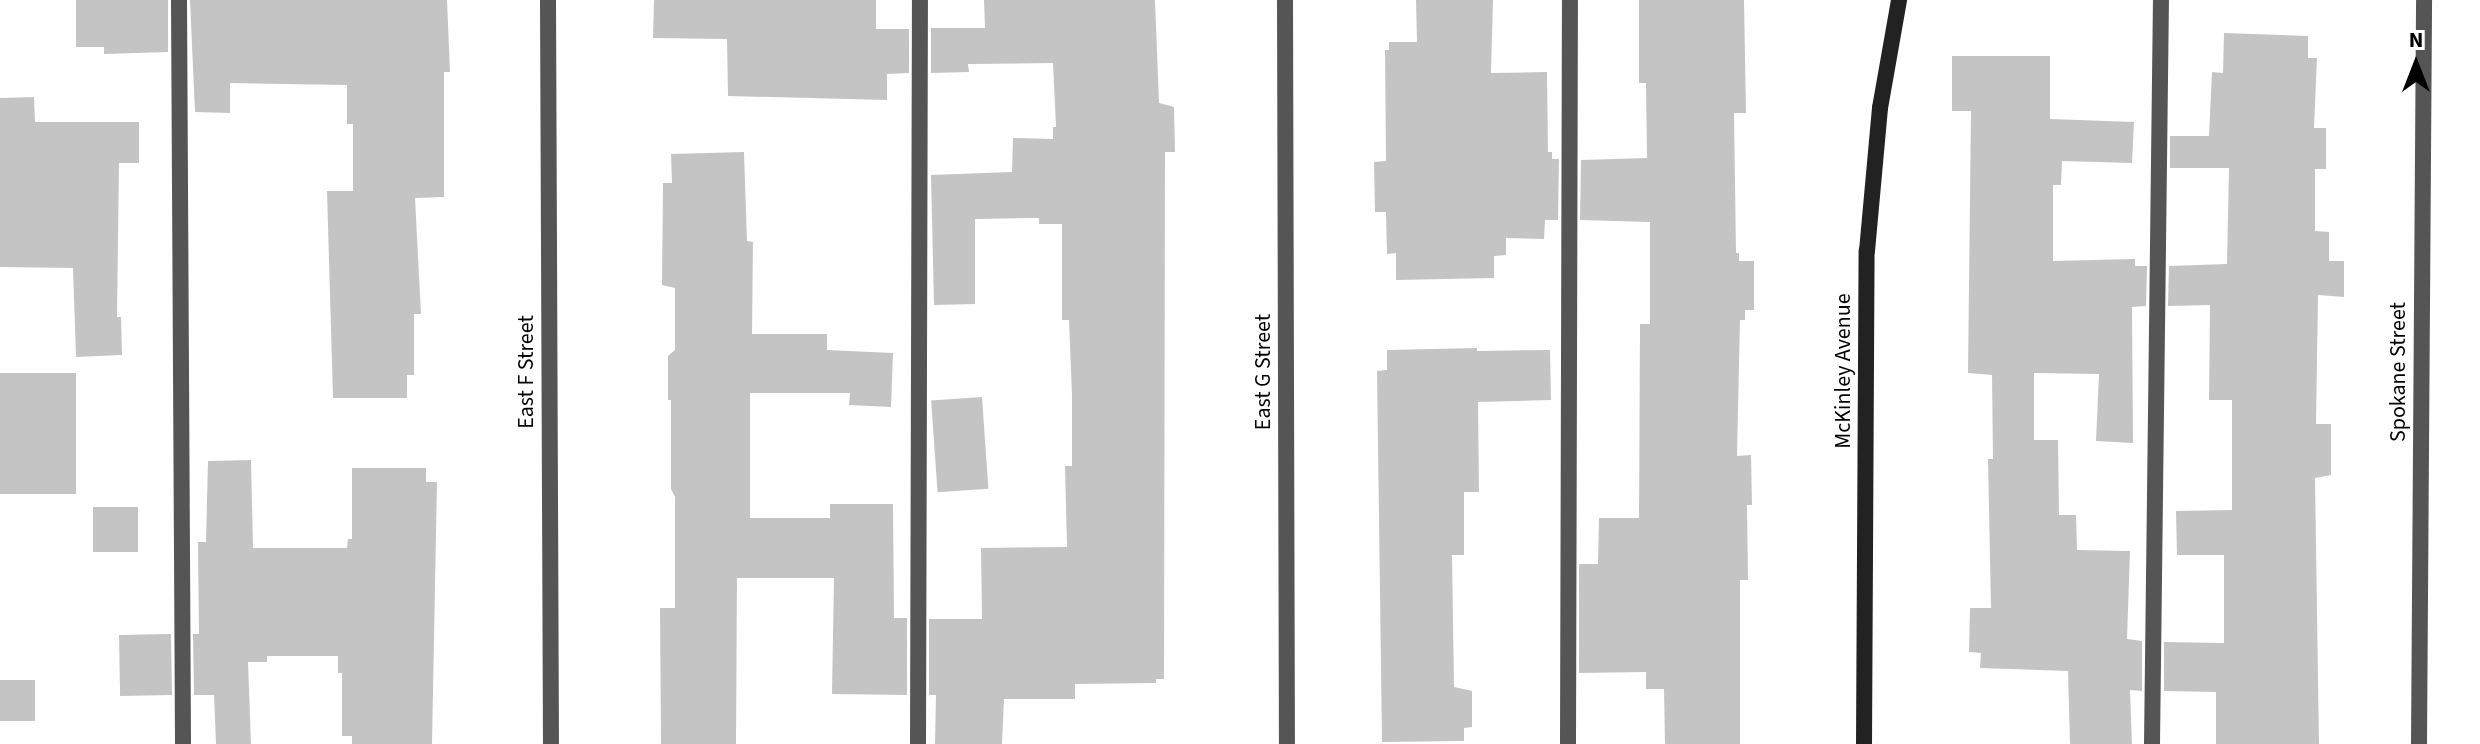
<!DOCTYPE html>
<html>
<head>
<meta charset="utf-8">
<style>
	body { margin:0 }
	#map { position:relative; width:2480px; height:744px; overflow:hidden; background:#fff; font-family:"Source Sans 3",sans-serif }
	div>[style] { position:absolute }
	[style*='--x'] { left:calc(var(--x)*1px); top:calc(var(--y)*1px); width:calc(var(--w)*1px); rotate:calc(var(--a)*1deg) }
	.building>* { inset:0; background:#c4c4c4; transform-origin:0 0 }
	.lane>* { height:16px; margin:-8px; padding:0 8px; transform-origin:8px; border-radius:8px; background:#555 }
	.street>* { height:16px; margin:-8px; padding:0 8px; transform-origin:8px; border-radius:8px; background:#555 }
	.secondary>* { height:16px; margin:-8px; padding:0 8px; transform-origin:8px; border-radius:8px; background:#222 }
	span { translate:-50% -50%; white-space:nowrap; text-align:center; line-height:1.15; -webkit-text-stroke:6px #fff; paint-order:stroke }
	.street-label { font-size:22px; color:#000 }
	.north { position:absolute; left:2376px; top:24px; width:80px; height:80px; -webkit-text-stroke:6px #fff; paint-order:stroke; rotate:0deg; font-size:22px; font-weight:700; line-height:32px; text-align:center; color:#000 }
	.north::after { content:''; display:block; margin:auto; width:28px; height:36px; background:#000; clip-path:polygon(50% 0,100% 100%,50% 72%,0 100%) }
</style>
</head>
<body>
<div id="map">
	<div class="building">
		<i style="clip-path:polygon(76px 0,168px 0,168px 52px,104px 54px,104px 47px,76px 47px)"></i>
		<i style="clip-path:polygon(190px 0,447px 0,450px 72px,444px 72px,444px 197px,415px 198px,421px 314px,414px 314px,414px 375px,407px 375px,407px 398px,333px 398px,327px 191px,353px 191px,353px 124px,347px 124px,347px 85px,230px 83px,230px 113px,195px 112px)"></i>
		<i style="clip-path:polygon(654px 0,876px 0,876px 29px,909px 29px,909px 73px,887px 74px,887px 100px,728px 96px,727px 39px,653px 38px)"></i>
		<i style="clip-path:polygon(984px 0,1155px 0,1159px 103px,1174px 107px,1175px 152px,1165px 152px,1164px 679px,1156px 679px,1156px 683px,1075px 684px,1075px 699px,1004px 699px,1002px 744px,935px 744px,936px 695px,929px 695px,929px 619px,982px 619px,981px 548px,1067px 547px,1065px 466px,1072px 466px,1072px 396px,1069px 320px,1062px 320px,1062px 224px,1039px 224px,1039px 218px,975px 219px,975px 304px,934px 305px,931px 175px,1012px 172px,1013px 138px,1053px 139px,1053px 127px,1056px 127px,1053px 63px,968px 64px,969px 72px,931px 73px,931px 28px,985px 28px)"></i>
		<i style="clip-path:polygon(1416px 0,1493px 0,1491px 73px,1547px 72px,1548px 152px,1552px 152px,1552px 159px,1559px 159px,1558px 220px,1545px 220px,1544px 239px,1506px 238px,1506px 255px,1494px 256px,1494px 278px,1396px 280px,1396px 253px,1387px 254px,1386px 212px,1375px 212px,1374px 162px,1386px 161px,1385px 50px,1389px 50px,1389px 42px,1417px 42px)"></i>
		<i style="clip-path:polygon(1639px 0,1744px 0,1746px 113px,1734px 113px,1736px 253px,1739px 253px,1739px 261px,1754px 261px,1754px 310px,1745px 310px,1745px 320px,1740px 320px,1737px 456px,1751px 455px,1752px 505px,1747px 505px,1748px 580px,1740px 580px,1740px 744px,1665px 744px,1664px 689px,1646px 689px,1646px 672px,1579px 673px,1579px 564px,1598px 564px,1599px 518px,1639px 518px,1640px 324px,1650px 324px,1650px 222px,1580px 220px,1581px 160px,1647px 158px,1646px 83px,1639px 83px)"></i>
		<i style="clip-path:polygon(2224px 33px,2308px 36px,2308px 58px,2317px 58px,2314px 128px,2326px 128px,2326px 169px,2315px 169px,2315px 231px,2329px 232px,2329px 261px,2344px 261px,2344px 297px,2318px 295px,2316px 424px,2331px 424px,2331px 475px,2315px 478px,2319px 744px,2216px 744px,2216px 692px,2164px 691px,2164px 642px,2224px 643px,2224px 555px,2177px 555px,2176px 511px,2232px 510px,2232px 400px,2209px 400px,2210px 305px,2168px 306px,2169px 266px,2227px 264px,2229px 168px,2170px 168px,2170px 136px,2209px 136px,2212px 72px,2223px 73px)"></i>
		<i style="clip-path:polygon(1952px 56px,2050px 56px,2050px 119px,2134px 122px,2132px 163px,2062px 161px,2061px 185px,2053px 185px,2053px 261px,2135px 259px,2135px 266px,2147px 266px,2146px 306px,2132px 307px,2133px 443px,2096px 441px,2099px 374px,2034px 373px,2034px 440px,2058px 440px,2059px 515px,2076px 515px,2077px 550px,2130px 551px,2127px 639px,2142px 641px,2142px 691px,2130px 690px,2132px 744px,2070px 744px,2068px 671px,1980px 668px,1981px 653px,1969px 652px,1970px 608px,1991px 608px,1988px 459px,1993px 459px,1992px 375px,1968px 373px,1971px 111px,1952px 111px)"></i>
		<i style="clip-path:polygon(34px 97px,35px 122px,139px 122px,139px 163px,119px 163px,117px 317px,121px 317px,122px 355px,76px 357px,73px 268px,0 267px,0 98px)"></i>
		<i style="clip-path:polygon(744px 152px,747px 241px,753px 242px,752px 334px,827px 334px,827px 350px,893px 353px,891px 407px,849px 405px,850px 393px,750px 393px,750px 518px,830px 518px,830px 504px,893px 504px,894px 618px,907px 618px,907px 695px,832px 694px,834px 578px,737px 578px,736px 744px,661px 744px,660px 608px,675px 608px,675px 497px,671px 489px,671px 400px,668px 400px,668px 356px,675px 350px,675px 288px,662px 285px,663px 183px,672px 183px,671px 154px)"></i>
		<i style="clip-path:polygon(1477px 348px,1477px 351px,1550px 350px,1551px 400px,1478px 402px,1479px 492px,1464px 492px,1464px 555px,1452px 555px,1454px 687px,1472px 691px,1472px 727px,1464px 728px,1464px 741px,1382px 742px,1377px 371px,1387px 370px,1387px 350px)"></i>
		<i style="left:0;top:373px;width:76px;height:121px"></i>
		<i style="left:982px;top:397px;width:92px;height:51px;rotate:86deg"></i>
		<i style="clip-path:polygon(251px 460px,253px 548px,347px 548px,348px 539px,352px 539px,352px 468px,426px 468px,426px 482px,437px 482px,432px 744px,352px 744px,352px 736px,342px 736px,342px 673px,338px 673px,338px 656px,267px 656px,267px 662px,248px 662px,251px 744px,216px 744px,214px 695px,194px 695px,193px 634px,199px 634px,198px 542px,206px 542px,208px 461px)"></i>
		<i style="left:93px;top:507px;width:45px;height:45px"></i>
		<i style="left:171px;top:634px;width:61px;height:52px;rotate:89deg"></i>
		<i style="left:0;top:680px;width:35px;height:41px"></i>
	</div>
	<div class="lane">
		<i style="--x:179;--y:0;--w:744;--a:89.69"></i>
		<i style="--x:918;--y:744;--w:744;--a:-89.85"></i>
		<i style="--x:1568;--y:744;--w:744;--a:-89.85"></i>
		<i style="--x:2152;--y:744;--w:744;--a:-89.31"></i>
	</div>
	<div class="street">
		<i style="--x:548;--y:0;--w:744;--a:89.77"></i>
		<i style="--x:1285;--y:0;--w:744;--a:89.85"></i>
		<i style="--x:2419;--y:744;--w:744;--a:-89.61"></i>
	</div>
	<div class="secondary">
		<i style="--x:1864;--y:744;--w:493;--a:-89.7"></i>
		<i style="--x:1867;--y:251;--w:144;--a:-84.8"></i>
		<i style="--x:1880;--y:108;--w:110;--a:-80"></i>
	</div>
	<div class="street-label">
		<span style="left:1844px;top:371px;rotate:-90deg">McKinley Avenue</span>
		<span style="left:527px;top:372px;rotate:-90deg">East F Street</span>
		<span style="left:1264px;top:372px;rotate:-90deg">East G Street</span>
		<span style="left:2399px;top:372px;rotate:-90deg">Spokane Street</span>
	</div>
	<div class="north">N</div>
</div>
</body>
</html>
